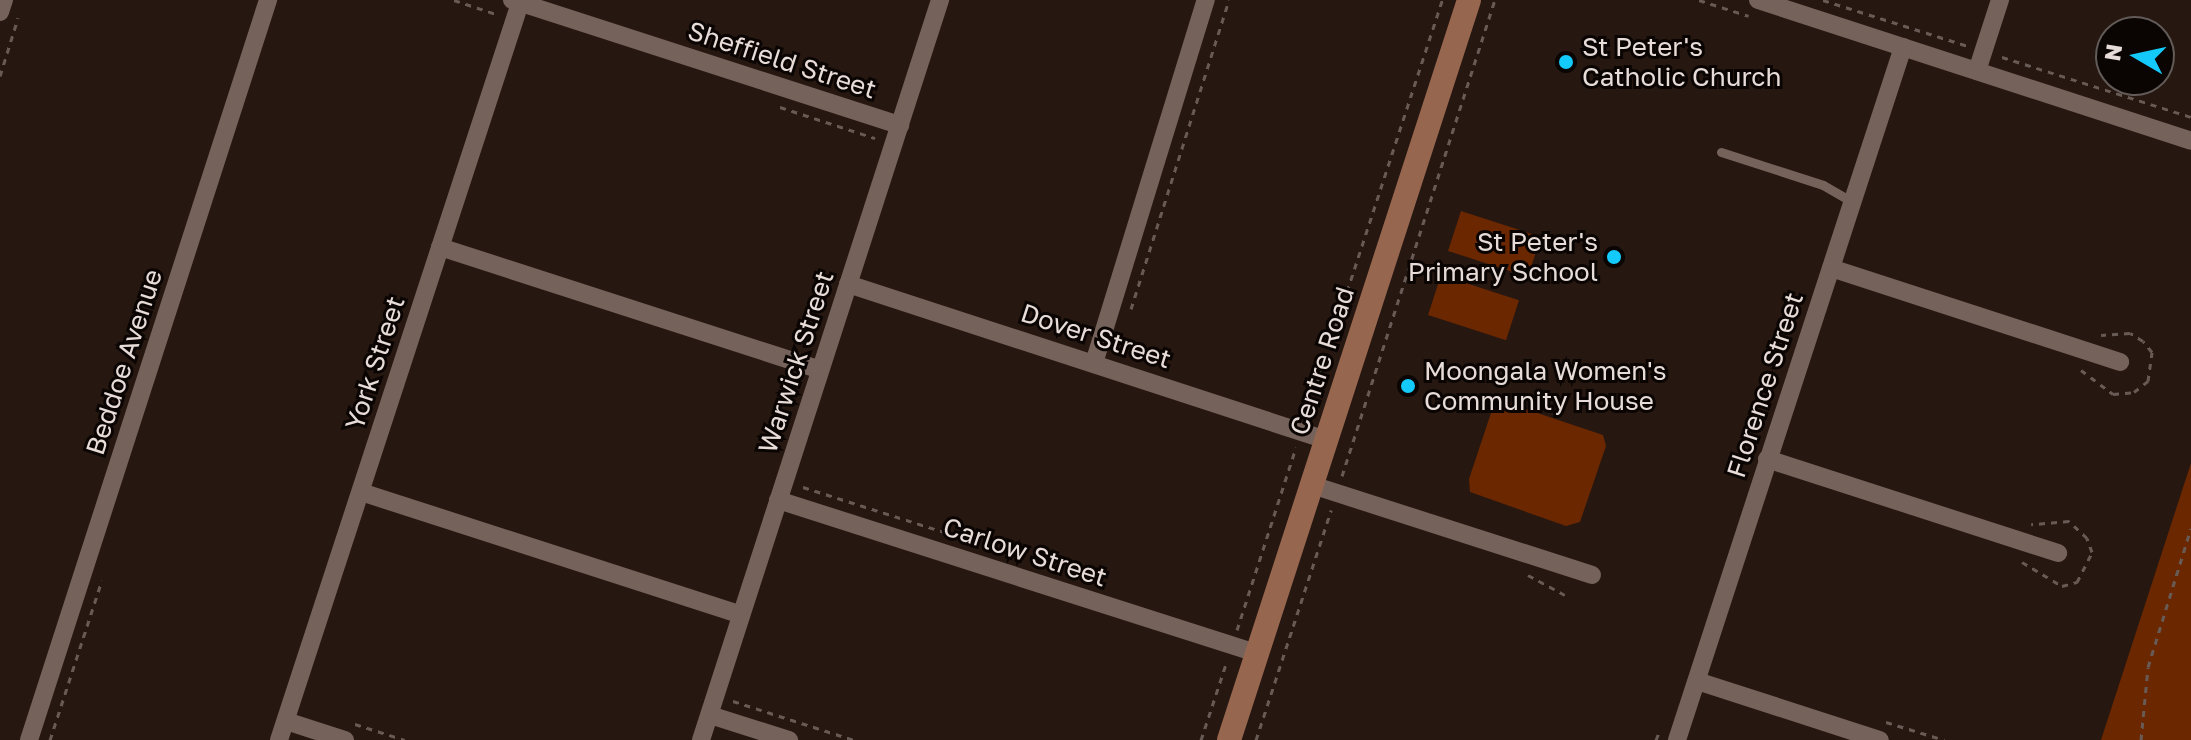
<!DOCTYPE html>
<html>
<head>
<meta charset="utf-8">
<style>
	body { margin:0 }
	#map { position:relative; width:2191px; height:740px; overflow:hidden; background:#261711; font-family:"Golos Text",sans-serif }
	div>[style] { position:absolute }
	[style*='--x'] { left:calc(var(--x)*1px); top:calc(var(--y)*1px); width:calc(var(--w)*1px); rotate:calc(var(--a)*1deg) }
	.green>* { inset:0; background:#6a2700; transform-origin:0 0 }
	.path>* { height:3px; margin-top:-1.5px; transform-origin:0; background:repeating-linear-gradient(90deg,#685a55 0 6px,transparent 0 12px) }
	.service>* { height:9px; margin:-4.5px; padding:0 4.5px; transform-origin:4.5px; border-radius:4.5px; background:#75625a }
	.minor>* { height:18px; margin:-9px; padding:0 9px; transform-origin:9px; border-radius:9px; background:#75625a }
	.secondary>* { height:24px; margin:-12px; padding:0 12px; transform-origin:12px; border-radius:12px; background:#97664f }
	.dots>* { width:22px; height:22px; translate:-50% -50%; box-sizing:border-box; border:4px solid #0a0503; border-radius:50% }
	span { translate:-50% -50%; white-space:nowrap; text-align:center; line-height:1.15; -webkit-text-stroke:6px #0a0503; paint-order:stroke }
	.poi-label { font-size:26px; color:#e7dcd8 }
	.left { translate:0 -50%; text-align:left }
	.right { translate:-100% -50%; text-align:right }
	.street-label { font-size:26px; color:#e7dcd8 }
	.north { position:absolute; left:2095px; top:16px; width:80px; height:80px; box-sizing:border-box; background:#0a0503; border:2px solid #625b58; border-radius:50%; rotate:279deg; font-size:22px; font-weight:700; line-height:32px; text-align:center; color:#e7dcd8 }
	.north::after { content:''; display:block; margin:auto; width:28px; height:36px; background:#14cafb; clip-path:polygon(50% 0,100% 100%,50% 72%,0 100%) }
</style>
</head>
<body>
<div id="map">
	<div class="green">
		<i style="left:1461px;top:211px;width:84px;height:42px;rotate:18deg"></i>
		<i style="left:1441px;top:275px;width:82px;height:42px;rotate:18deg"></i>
		<i style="clip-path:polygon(1502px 401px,1603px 435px,1606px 446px,1580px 522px,1566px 526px,1470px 492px,1469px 479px,1492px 410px)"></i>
		<i style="clip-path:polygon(2191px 463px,2191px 740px,2101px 740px)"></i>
	</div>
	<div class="path">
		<i style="--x:454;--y:0;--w:47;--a:18.4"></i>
		<i style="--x:1699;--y:0;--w:52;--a:17.7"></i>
		<i style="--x:1823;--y:0;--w:152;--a:17.6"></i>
		<i style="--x:2002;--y:57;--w:198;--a:17.6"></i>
		<i style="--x:0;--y:76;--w:61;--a:-72.8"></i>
		<i style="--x:780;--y:107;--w:100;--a:18.1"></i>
		<i style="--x:1131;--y:309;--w:324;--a:-72.4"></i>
		<i style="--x:2081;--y:370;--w:40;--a:37"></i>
		<i style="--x:2113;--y:394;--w:21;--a:-5"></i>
		<i style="--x:2134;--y:392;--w:18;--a:-38"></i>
		<i style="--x:2148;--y:381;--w:29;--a:-82"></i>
		<i style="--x:2152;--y:352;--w:14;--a:-129"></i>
		<i style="--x:2143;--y:341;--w:15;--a:-148"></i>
		<i style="--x:2130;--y:333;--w:29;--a:176"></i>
		<i style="--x:1306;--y:417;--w:439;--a:-71.9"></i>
		<i style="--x:1342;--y:476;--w:500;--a:-72.2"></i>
		<i style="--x:803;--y:487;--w:165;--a:17.7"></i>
		<i style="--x:2022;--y:562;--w:47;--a:31"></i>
		<i style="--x:2062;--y:586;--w:16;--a:-15"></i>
		<i style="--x:2077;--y:582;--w:34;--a:-63"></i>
		<i style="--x:2092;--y:552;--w:15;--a:-110"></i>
		<i style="--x:2087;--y:538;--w:25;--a:-137"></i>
		<i style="--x:2069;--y:521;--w:38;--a:175"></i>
		<i style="--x:1528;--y:575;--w:42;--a:28.4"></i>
		<i style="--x:1237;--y:630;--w:192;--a:-72.1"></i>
		<i style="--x:733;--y:701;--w:127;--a:17.9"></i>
		<i style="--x:1886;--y:722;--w:61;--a:17.2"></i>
		<i style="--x:355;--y:724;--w:52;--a:17.7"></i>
		<i style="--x:50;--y:740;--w:168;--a:-72"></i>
		<i style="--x:1201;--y:740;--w:80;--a:-71.8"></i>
		<i style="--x:1256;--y:740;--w:242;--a:-71.9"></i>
		<i style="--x:1656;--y:740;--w:9;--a:-69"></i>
		<i style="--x:2141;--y:740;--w:73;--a:-84.5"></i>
		<i style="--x:2148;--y:667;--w:145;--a:-72.8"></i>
	</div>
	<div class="service">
		<i style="--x:1721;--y:152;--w:107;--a:17.9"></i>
		<i style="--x:1823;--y:185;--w:34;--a:30"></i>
	</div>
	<div class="minor">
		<i style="--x:512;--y:0;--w:408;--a:17.9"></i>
		<i style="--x:1758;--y:0;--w:455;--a:18"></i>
		<i style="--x:0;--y:12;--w:13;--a:-72"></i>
		<i style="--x:1977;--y:71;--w:75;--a:-72.1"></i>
		<i style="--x:440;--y:247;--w:399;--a:17.9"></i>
		<i style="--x:1831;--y:268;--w:304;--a:18"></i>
		<i style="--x:848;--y:284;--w:503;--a:18.07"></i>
		<i style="--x:1094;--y:363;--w:380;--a:-72.9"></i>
		<i style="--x:1767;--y:459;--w:306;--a:17.9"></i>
		<i style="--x:1312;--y:485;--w:294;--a:17.8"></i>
		<i style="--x:361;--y:492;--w:399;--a:17.9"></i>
		<i style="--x:778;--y:500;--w:502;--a:17.75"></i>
		<i style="--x:1697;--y:681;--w:192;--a:17.9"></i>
		<i style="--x:710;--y:715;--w:83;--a:17.6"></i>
		<i style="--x:286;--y:721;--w:62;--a:17.9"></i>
		<i style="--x:29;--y:740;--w:778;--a:-72.1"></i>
		<i style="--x:279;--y:740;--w:775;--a:-71.89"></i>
		<i style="--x:701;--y:740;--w:778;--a:-72.1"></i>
		<i style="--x:1677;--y:740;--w:729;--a:-71.94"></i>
	</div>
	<div class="secondary">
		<i style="--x:1229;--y:740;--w:778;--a:-72.03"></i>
	</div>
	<div class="dots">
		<i style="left:1566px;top:62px;background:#14cafb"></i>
		<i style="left:1614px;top:257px;background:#14cafb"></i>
		<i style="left:1408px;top:386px;background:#14cafb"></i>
	</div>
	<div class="poi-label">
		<span class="left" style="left:1582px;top:62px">St Peter's<br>Catholic Church</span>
		<span class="right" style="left:1598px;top:257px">St Peter's<br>Primary School</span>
		<span class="left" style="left:1424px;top:386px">Moongala Women's<br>Community House</span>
	</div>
	<div class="street-label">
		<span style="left:782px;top:60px;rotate:18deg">Sheffield Street</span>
		<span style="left:1096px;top:336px;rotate:18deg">Dover Street</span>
		<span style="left:1322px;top:361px;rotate:-72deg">Centre Road</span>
		<span style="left:124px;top:362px;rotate:-72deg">Beddoe Avenue</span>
		<span style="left:796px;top:362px;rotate:-72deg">Warwick Street</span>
		<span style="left:375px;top:363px;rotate:-72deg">York Street</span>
		<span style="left:1765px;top:385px;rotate:-72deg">Florence Street</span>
		<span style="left:1025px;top:552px;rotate:18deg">Carlow Street</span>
	</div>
	<div class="north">N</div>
</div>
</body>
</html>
